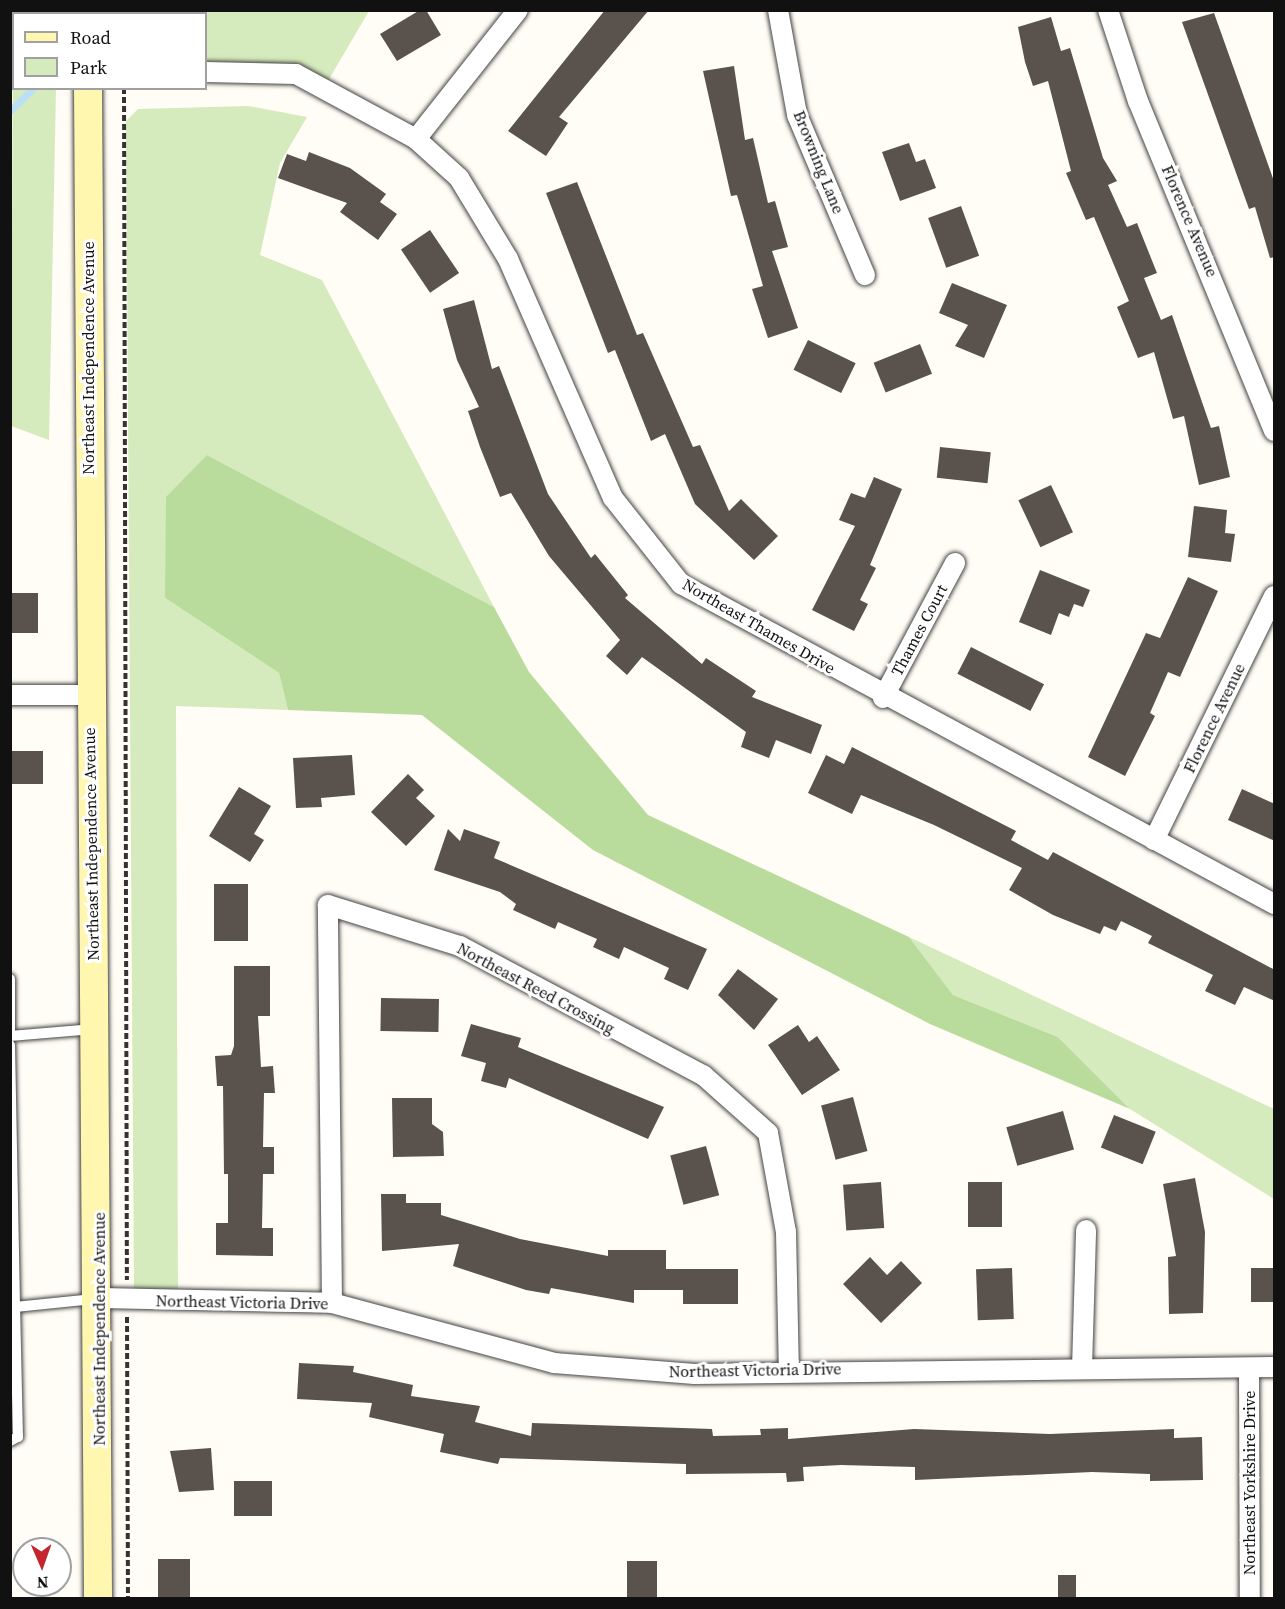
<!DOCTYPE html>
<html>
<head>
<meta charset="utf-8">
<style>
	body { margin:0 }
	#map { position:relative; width:1285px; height:1609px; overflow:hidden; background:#fffdf5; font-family:"Source Serif 4",serif }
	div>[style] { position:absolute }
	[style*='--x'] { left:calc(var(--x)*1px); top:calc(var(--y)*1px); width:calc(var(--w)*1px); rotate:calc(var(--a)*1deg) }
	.green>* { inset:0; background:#d5ebbd }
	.forest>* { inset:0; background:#b9dc9c }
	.stream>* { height:7px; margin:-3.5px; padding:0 3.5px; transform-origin:3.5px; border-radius:3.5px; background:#b9e0f7 }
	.building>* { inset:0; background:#5a524d; transform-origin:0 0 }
	.path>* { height:4px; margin-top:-2px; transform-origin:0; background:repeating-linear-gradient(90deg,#333 0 6px,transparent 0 9px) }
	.roads { filter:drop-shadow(0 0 2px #444) drop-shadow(0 0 2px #444) }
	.lane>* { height:10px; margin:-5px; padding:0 5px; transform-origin:5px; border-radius:5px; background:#fff }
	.street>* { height:20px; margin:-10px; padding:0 10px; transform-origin:10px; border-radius:10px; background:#fff }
	.secondary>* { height:28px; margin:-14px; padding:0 14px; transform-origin:14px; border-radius:14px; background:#fff6b0 }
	span { translate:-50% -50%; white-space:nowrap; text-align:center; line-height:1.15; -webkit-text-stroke:6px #fff; paint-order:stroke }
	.street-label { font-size:16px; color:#111 }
	.frame { position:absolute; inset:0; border:12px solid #111; pointer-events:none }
	.legend { position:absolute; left:12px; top:12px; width:195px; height:78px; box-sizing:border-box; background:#fff; border:2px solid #a0a0a0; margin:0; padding:8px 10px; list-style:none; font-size:18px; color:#111 }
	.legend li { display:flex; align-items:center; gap:12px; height:30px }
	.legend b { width:30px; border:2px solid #a0a0a0 }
	.north { position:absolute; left:12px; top:1537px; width:60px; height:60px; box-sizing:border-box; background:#fff; border:2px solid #a0a0a0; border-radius:50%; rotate:178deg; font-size:16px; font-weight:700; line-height:24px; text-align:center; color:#111 }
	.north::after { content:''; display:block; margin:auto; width:21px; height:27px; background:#c4262e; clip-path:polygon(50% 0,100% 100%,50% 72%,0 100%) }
</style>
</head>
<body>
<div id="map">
	<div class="green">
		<i style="clip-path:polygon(129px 11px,369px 11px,325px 86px,206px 79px,206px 14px)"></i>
		<i style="clip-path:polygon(13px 43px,14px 88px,56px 89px,49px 440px,11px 426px)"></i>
		<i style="clip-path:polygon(248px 106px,307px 117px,280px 163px,260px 255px,322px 280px,494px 607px,207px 455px,165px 598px,279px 673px,288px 710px,176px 706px,178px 1301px,134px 1293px,126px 121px,138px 109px)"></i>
		<i style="clip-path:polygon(909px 937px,1274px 1109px,1274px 1199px,1130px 1109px,1058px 1037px,953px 995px)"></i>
	</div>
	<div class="forest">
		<i style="clip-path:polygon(207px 455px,494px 607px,529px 672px,648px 815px,909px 937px,953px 995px,1058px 1037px,1130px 1109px,930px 1024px,593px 850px,422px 715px,288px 710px,279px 673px,165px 598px,166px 497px)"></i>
	</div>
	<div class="stream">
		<i style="--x:10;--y:111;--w:33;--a:-45"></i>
	</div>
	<div class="building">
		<i style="clip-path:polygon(420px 10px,426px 10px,441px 35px,397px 61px,380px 34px)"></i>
		<i style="clip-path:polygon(605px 10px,649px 10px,559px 117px,568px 123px,546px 156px,508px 131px)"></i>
		<i style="clip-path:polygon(1214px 13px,1275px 184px,1275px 257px,1270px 258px,1255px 207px,1249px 209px,1182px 22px)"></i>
		<i style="clip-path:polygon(1051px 17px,1061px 51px,1070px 48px,1103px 158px,1117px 181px,1108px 185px,1127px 227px,1137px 223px,1157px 273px,1144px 278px,1161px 320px,1172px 315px,1211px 428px,1219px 426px,1230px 477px,1199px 485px,1184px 416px,1173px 419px,1154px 352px,1138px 358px,1117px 307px,1129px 301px,1094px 217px,1086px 220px,1066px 173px,1071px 171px,1048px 81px,1033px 86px,1025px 62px,1018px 27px)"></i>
		<i style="clip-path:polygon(734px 66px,745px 140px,753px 138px,768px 203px,775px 201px,788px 247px,772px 251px,798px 328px,768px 338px,752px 289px,763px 286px,737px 195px,731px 196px,703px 71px)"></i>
		<i style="clip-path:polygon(909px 143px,916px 162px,925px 159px,936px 188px,900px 201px,882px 152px)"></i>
		<i style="clip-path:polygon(309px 152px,350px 168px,386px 194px,380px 202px,397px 214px,378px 240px,340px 212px,347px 203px,278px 178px,287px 154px,306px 161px)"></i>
		<i style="clip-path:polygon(577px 182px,637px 335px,643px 333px,693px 447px,700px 445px,729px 511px,741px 499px,778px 536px,754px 560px,695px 504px,665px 434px,651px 441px,615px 350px,608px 353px,546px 193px)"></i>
		<i style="left:961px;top:206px;width:53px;height:35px;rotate:70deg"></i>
		<i style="left:430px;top:230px;width:52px;height:35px;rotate:56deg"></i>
		<i style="clip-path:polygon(952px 283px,1007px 305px,984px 358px,955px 346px,968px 325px,939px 313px)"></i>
		<i style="clip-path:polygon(474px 300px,492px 369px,499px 366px,548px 494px,591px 558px,595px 554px,628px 595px,625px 598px,702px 664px,706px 658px,756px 691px,752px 697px,822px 725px,811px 754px,776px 740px,769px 758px,741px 747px,746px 732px,642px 657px,627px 675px,606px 656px,620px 640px,549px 556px,511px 493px,500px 497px,480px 447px,468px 411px,479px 407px,457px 360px,443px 309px)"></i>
		<i style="left:808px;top:340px;width:53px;height:33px;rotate:26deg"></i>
		<i style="left:920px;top:344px;width:32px;height:50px;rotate:68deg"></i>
		<i style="left:940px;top:447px;width:51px;height:31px;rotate:6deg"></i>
		<i style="clip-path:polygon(874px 477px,902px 489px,870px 565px,876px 568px,860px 600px,868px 604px,854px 631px,812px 610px,855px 526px,839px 520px,851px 493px,865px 498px)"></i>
		<i style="left:1051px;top:485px;width:52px;height:36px;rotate:65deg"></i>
		<i style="clip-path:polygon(1194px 506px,1227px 510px,1225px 533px,1235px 534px,1231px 562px,1188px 557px)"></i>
		<i style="clip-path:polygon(1040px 570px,1090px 590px,1083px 607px,1074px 604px,1069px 617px,1059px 613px,1051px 635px,1019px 622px)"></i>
		<i style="clip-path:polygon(1188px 577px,1218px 591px,1180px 677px,1168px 672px,1150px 713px,1155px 716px,1125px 776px,1088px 757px,1146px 633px,1160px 638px)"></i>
		<i style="left:10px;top:593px;width:28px;height:40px"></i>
		<i style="left:971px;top:647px;width:82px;height:30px;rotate:27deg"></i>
		<i style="clip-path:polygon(852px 747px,1016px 831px,1011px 840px,1048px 860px,1053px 852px,1275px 970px,1275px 1001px,1244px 987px,1235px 1005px,1205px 991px,1213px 975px,1148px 943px,1152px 936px,1121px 921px,1116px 931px,1104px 926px,1100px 934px,1053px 915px,1009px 890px,1022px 868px,934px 825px,861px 795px,852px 814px,808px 793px,826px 755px,844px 764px)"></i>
		<i style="left:43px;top:751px;width:33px;height:33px;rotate:90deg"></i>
		<i style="clip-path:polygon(352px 755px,355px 795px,321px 798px,322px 807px,296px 808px,293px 758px)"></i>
		<i style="clip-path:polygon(408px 774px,424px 790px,416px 798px,435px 816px,406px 846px,371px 812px)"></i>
		<i style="clip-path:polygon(239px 787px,271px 806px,254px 834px,264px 840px,250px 862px,209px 836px)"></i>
		<i style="clip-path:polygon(1242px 789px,1275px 804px,1275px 841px,1228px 820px)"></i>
		<i style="clip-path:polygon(448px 829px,460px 841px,464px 829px,500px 842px,494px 858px,707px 949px,688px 990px,664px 979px,669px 968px,624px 947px,619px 959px,593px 947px,597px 939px,558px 922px,555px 929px,513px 910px,516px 904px,500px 892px,434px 870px)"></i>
		<i style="left:214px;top:884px;width:34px;height:57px"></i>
		<i style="clip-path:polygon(234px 966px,270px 966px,270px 1016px,258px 1016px,261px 1067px,273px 1066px,275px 1093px,264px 1093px,263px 1147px,274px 1147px,274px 1174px,263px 1174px,262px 1228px,273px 1228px,273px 1256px,216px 1255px,216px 1223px,228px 1223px,228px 1174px,224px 1174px,223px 1086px,217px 1086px,215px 1056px,231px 1055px,234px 1046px)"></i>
		<i style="clip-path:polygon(738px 969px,778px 999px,754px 1030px,718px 995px)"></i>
		<i style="left:381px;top:998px;width:58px;height:33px;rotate:1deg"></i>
		<i style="clip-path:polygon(471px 1024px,521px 1038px,518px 1047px,664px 1107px,648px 1139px,509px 1078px,506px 1088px,481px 1081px,486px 1063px,461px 1056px)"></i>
		<i style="clip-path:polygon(798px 1025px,809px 1042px,817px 1036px,840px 1070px,802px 1095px,768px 1045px)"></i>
		<i style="left:853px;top:1097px;width:56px;height:33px;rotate:75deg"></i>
		<i style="clip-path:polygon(392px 1098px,432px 1098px,432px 1124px,443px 1132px,444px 1156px,393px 1157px)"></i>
		<i style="left:1063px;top:1111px;width:40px;height:59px;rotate:74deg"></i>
		<i style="left:1114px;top:1115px;width:45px;height:35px;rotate:22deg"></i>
		<i style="left:706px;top:1146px;width:51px;height:37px;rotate:75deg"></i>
		<i style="clip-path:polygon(1195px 1178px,1205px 1232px,1203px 1313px,1169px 1314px,1168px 1257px,1176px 1256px,1163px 1184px)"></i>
		<i style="left:881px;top:1182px;width:46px;height:38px;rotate:86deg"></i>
		<i style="left:968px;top:1182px;width:34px;height:45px"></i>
		<i style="clip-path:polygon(381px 1194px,406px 1194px,406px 1203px,441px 1203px,441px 1215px,520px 1239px,608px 1256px,608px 1250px,666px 1250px,666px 1269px,738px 1269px,738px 1304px,683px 1304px,683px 1290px,634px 1290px,634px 1303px,551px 1288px,549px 1294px,526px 1290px,453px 1266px,459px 1244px,382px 1251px)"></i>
		<i style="clip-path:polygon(870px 1257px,887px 1275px,901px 1261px,922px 1283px,881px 1323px,843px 1284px)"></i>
		<i style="left:1012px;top:1268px;width:51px;height:36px;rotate:88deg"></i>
		<i style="left:1251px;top:1268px;width:24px;height:34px"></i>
		<i style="clip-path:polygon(299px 1363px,354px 1366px,353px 1372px,413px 1385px,411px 1396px,480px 1406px,475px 1422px,531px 1436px,532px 1423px,712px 1429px,713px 1436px,761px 1435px,760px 1429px,788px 1428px,788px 1439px,914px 1429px,1050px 1434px,1174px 1429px,1174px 1438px,1202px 1437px,1203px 1480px,1150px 1481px,1150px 1474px,1092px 1472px,915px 1480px,915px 1467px,841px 1465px,803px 1467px,804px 1481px,787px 1482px,786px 1473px,686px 1474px,686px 1464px,500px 1458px,498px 1464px,440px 1452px,444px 1434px,369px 1417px,372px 1403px,297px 1399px)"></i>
		<i style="clip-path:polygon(211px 1448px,214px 1490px,179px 1492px,170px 1451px)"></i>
		<i style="left:272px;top:1481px;width:35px;height:38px;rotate:90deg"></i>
		<i style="left:158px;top:1559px;width:32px;height:40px"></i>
		<i style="left:627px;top:1561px;width:30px;height:38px"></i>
		<i style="left:1058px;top:1575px;width:18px;height:24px"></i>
	</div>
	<div class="path">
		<i style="--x:124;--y:10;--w:4;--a:90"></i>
		<i style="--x:124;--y:88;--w:1192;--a:89.86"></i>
		<i style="--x:127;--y:1317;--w:281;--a:89.8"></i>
	</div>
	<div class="roads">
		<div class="lane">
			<i style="--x:10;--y:979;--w:53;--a:90"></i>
			<i style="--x:10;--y:1036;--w:84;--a:-4.8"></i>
			<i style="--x:10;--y:1045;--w:262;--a:88.9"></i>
			<i style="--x:10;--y:1441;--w:9;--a:-27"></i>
			<i style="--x:18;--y:1437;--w:130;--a:-91.3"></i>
			<i style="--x:15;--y:1307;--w:79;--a:-5.8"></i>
		</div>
		<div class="street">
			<i style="--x:778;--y:10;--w:107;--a:79.7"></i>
			<i style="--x:797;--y:115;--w:174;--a:67"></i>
			<i style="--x:1108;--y:10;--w:96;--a:71.8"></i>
			<i style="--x:1138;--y:101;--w:357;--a:67.6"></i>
			<i style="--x:206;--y:72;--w:90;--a:1.3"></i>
			<i style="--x:296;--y:74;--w:136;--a:28.4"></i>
			<i style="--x:416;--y:139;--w:58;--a:42.2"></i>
			<i style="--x:459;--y:178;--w:95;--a:58.8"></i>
			<i style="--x:508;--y:259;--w:261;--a:66.3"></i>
			<i style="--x:613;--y:498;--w:110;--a:51.7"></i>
			<i style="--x:681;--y:584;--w:674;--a:28.35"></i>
			<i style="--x:416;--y:139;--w:164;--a:-51.7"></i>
			<i style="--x:10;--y:695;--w:79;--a:0"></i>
			<i style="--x:883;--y:698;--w:153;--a:-61.9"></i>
			<i style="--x:1154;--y:840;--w:272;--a:-63.8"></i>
			<i style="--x:100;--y:1298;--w:232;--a:1.2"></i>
			<i style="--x:332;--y:1303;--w:230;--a:15.1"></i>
			<i style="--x:554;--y:1363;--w:141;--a:4.5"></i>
			<i style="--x:695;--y:1374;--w:579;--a:-0.69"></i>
			<i style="--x:332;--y:1303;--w:398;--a:-90.6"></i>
			<i style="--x:328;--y:905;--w:138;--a:17.3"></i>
			<i style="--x:460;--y:946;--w:275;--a:28"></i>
			<i style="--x:703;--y:1075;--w:87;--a:41.7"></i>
			<i style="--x:768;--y:1133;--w:101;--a:79.7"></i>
			<i style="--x:786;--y:1232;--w:138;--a:88.8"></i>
			<i style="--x:1082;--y:1368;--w:138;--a:-88.3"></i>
			<i style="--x:1249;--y:1368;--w:230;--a:89.8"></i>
		</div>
		<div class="secondary">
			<i style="--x:88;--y:10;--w:4;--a:90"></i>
			<i style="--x:88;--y:88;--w:1510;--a:89.62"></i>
		</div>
	</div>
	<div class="street-label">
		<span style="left:819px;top:162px;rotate:68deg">Browning Lane</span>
		<span style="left:1190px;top:221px;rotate:67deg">Florence Avenue</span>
		<span style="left:88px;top:358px;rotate:-90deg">Northeast Independence Avenue</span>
		<span style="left:759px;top:626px;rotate:30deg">Northeast Thames Drive</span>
		<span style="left:919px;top:630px;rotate:-62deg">Thames Court</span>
		<span style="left:1214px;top:718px;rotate:-64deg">Florence Avenue</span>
		<span style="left:91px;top:844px;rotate:-91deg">Northeast Independence Avenue</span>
		<span style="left:536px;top:988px;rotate:28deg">Northeast Reed Crossing</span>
		<span style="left:242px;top:1302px;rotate:1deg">Northeast Victoria Drive</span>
		<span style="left:99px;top:1329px;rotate:-90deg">Northeast Independence Avenue</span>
		<span style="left:755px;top:1370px;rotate:-1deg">Northeast Victoria Drive</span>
		<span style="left:1249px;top:1483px;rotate:-90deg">Northeast Yorkshire Drive</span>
	</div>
	<div class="frame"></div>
	<ul class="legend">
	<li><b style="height:8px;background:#fff6b0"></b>Road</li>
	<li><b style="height:16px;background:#d5ebbd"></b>Park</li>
	</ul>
	<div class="north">N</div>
</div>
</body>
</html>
